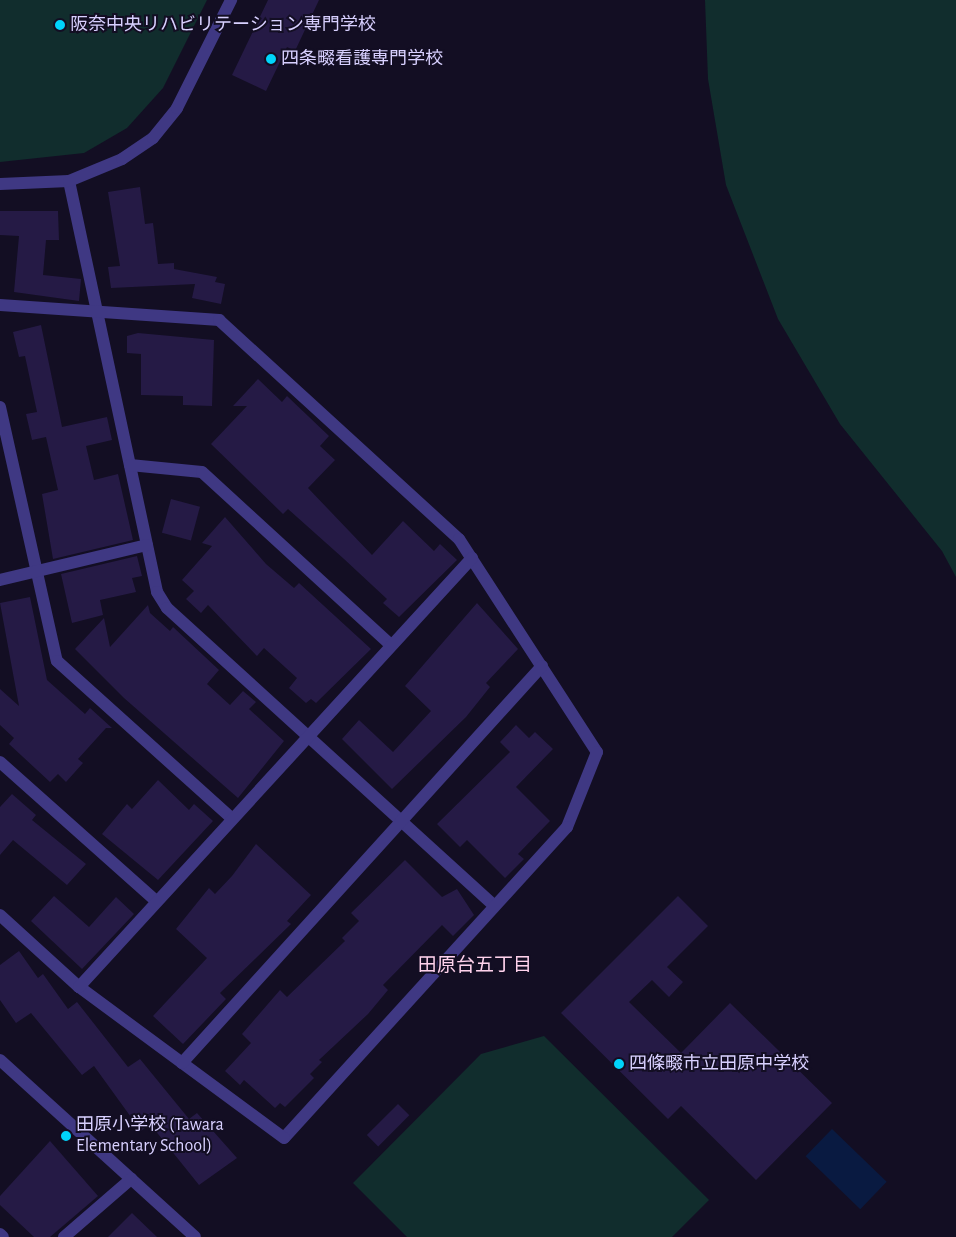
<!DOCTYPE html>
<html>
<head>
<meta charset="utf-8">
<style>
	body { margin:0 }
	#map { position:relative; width:956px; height:1237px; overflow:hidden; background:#130e23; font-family:"Alegreya Sans","Noto Sans JP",sans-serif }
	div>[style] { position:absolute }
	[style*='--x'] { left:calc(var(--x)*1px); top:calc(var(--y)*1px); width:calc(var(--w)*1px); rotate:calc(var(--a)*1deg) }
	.green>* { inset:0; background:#112d2d }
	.water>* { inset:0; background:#091a41; transform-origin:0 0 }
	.building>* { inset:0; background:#251a45; transform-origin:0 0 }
	.minor>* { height:12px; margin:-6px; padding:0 6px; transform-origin:6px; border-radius:6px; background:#3f3883 }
	.dots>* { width:14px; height:14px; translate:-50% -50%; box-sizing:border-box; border:2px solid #130e23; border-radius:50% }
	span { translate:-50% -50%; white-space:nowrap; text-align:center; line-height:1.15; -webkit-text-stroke:4px #130e23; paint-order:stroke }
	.poi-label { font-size:18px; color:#d8d0ff }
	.left { translate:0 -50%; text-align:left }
	.neighbourhood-label { font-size:19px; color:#ffd2ec }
</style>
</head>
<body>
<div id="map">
	<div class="green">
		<i style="clip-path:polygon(0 0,207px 0,163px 88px,127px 128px,84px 153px,0 162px)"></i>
		<i style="clip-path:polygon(705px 0,956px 0,956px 577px,942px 551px,840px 424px,778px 319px,726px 185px,708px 79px)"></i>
		<i style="clip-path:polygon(544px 1036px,709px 1200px,672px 1237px,407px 1237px,353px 1183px,481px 1054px)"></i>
	</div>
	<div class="water">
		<i style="left:832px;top:1129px;width:76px;height:38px;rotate:44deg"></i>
	</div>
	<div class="building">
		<i style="clip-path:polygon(268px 0,319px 0,295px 51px,287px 47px,266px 91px,232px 75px)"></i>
		<i style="clip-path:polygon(140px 187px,145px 224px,153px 223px,158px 264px,174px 263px,174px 269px,217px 277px,215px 282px,225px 284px,221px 304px,192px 298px,195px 284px,111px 288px,108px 267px,120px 266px,108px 192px)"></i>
		<i style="clip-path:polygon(0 211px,58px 211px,59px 240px,46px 240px,43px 275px,81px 279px,79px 301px,14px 292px,19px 236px,0 235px)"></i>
		<i style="clip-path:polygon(41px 325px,62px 427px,107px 417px,112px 440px,86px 446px,94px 480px,118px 474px,133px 540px,53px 559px,42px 494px,58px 490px,46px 437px,32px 440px,26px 414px,37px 412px,25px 356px,19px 357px,13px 332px)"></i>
		<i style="clip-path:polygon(138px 333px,214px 340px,212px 406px,183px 405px,183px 396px,141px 395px,141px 354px,127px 353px,127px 336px)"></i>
		<i style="clip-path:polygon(258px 379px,282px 402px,287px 396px,329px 436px,320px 446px,335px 460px,308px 488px,372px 555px,403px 521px,434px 551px,440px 544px,457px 560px,399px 617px,383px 603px,387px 599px,344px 559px,288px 509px,283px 514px,211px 444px,247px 406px,233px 406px)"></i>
		<i style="left:171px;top:499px;width:30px;height:35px;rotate:15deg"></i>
		<i style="clip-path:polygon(225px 517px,266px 564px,294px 588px,299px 583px,371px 649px,316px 703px,311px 699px,306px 703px,289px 688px,297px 678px,264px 648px,257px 656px,208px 605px,201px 613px,186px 599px,194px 591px,182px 580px,212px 546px,202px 543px)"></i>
		<i style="clip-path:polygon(137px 556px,142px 576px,132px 578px,136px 592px,100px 600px,103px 615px,72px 623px,61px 574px)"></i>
		<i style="clip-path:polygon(30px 597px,47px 680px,85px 714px,90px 708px,112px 728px,106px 728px,78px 759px,83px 763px,66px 782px,58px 774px,50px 782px,9px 744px,14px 738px,0 725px,0 689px,19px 706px,0 603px)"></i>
		<i style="clip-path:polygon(477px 603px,518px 649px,486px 683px,490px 687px,466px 717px,392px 789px,342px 739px,359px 720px,393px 752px,431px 711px,405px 686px)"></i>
		<i style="clip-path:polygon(148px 605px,150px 613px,170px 631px,173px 627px,219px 670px,207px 684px,230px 705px,243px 691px,256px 702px,249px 709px,284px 741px,238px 798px,124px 698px,75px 649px,104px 618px,110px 647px)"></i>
		<i style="clip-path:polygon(516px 725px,529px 738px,535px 732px,553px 749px,516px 787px,550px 821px,518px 854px,524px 859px,505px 878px,467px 840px,460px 847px,437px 824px,510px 752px,500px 742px)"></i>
		<i style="clip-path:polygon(158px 780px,189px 810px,194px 804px,213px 821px,158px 880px,102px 834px,127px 804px,132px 809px)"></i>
		<i style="clip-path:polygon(12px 794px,36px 815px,32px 820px,86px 864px,67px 885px,13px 840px,0 855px,0 807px)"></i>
		<i style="clip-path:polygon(256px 844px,311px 895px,287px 921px,291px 924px,220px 993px,226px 999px,183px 1044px,153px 1016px,207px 958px,176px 929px,209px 888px,215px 894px,232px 876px)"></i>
		<i style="clip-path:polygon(405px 860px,442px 897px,457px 889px,474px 915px,453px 936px,442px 925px,383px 985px,388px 990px,368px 1014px,319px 1060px,322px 1062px,310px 1074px,314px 1078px,285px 1107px,280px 1103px,275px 1108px,244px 1080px,240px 1085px,225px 1071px,251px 1043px,242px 1034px,280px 990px,287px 997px,345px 941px,342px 938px,359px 921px,351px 913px)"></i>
		<i style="clip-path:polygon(54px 896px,89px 927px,116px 897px,134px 914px,82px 969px,31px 921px)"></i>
		<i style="clip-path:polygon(678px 896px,708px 926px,667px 967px,683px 982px,669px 997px,652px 980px,629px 1002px,681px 1053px,730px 1003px,832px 1103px,756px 1180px,681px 1106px,668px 1119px,561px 1013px)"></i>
		<i style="clip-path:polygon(19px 951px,38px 978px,43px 974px,68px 1009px,77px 1002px,128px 1067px,140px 1059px,189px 1119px,197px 1113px,237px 1158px,199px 1185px,150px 1124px,141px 1131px,94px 1066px,82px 1075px,31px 1013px,16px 1023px,0 1000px,0 965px)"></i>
		<i style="left:398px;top:1104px;width:16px;height:44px;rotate:45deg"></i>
		<i style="clip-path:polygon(50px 1141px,98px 1196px,50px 1237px,34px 1237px,0 1205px,0 1196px)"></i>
		<i style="clip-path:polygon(132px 1213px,157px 1237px,108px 1237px)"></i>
	</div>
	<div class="minor">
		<i style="--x:69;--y:181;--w:420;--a:77.9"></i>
		<i style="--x:157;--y:592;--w:19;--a:58"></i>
		<i style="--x:167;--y:608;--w:441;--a:42.3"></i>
		<i style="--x:0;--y:184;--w:69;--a:-2.5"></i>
		<i style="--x:69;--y:181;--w:57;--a:-22.5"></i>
		<i style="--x:122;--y:159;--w:37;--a:-34"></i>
		<i style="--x:153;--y:138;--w:38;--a:-51"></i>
		<i style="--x:177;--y:108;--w:121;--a:-63.4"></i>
		<i style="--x:0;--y:305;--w:220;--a:3.9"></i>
		<i style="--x:219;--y:320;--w:325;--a:42.4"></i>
		<i style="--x:459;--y:539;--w:254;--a:57.1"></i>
		<i style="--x:597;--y:752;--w:81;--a:111.8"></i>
		<i style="--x:567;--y:827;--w:420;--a:132.3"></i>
		<i style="--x:284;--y:1138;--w:255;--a:-143.6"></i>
		<i style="--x:79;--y:987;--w:107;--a:-137.7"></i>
		<i style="--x:0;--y:407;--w:260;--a:77.4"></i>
		<i style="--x:57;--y:661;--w:233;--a:42"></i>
		<i style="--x:130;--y:465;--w:72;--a:5.6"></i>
		<i style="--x:202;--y:472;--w:255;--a:42.5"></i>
		<i style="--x:0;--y:580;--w:151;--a:-13.4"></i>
		<i style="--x:0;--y:762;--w:206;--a:41.7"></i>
		<i style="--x:79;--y:987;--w:582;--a:-47.51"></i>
		<i style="--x:0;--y:1060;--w:263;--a:42.2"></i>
		<i style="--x:182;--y:1063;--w:536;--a:-47.8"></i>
		<i style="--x:0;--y:1234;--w:4;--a:45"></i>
		<i style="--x:64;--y:1237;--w:89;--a:-40.9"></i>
	</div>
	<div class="dots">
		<i style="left:60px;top:25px;background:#00d4fb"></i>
		<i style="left:271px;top:59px;background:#00d4fb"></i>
		<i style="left:619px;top:1064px;background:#00d4fb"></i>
		<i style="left:66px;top:1136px;background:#00d4fb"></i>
	</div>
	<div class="poi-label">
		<span class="left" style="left:70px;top:25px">阪奈中央リハビリテーション専門学校</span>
		<span class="left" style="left:281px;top:59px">四条畷看護専門学校</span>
		<span class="left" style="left:629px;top:1064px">四條畷市立田原中学校</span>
		<span class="left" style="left:76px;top:1136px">田原小学校 (Tawara<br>Elementary School)</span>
	</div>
	<div class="neighbourhood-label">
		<span style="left:475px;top:966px">田原台五丁目</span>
	</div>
</div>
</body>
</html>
